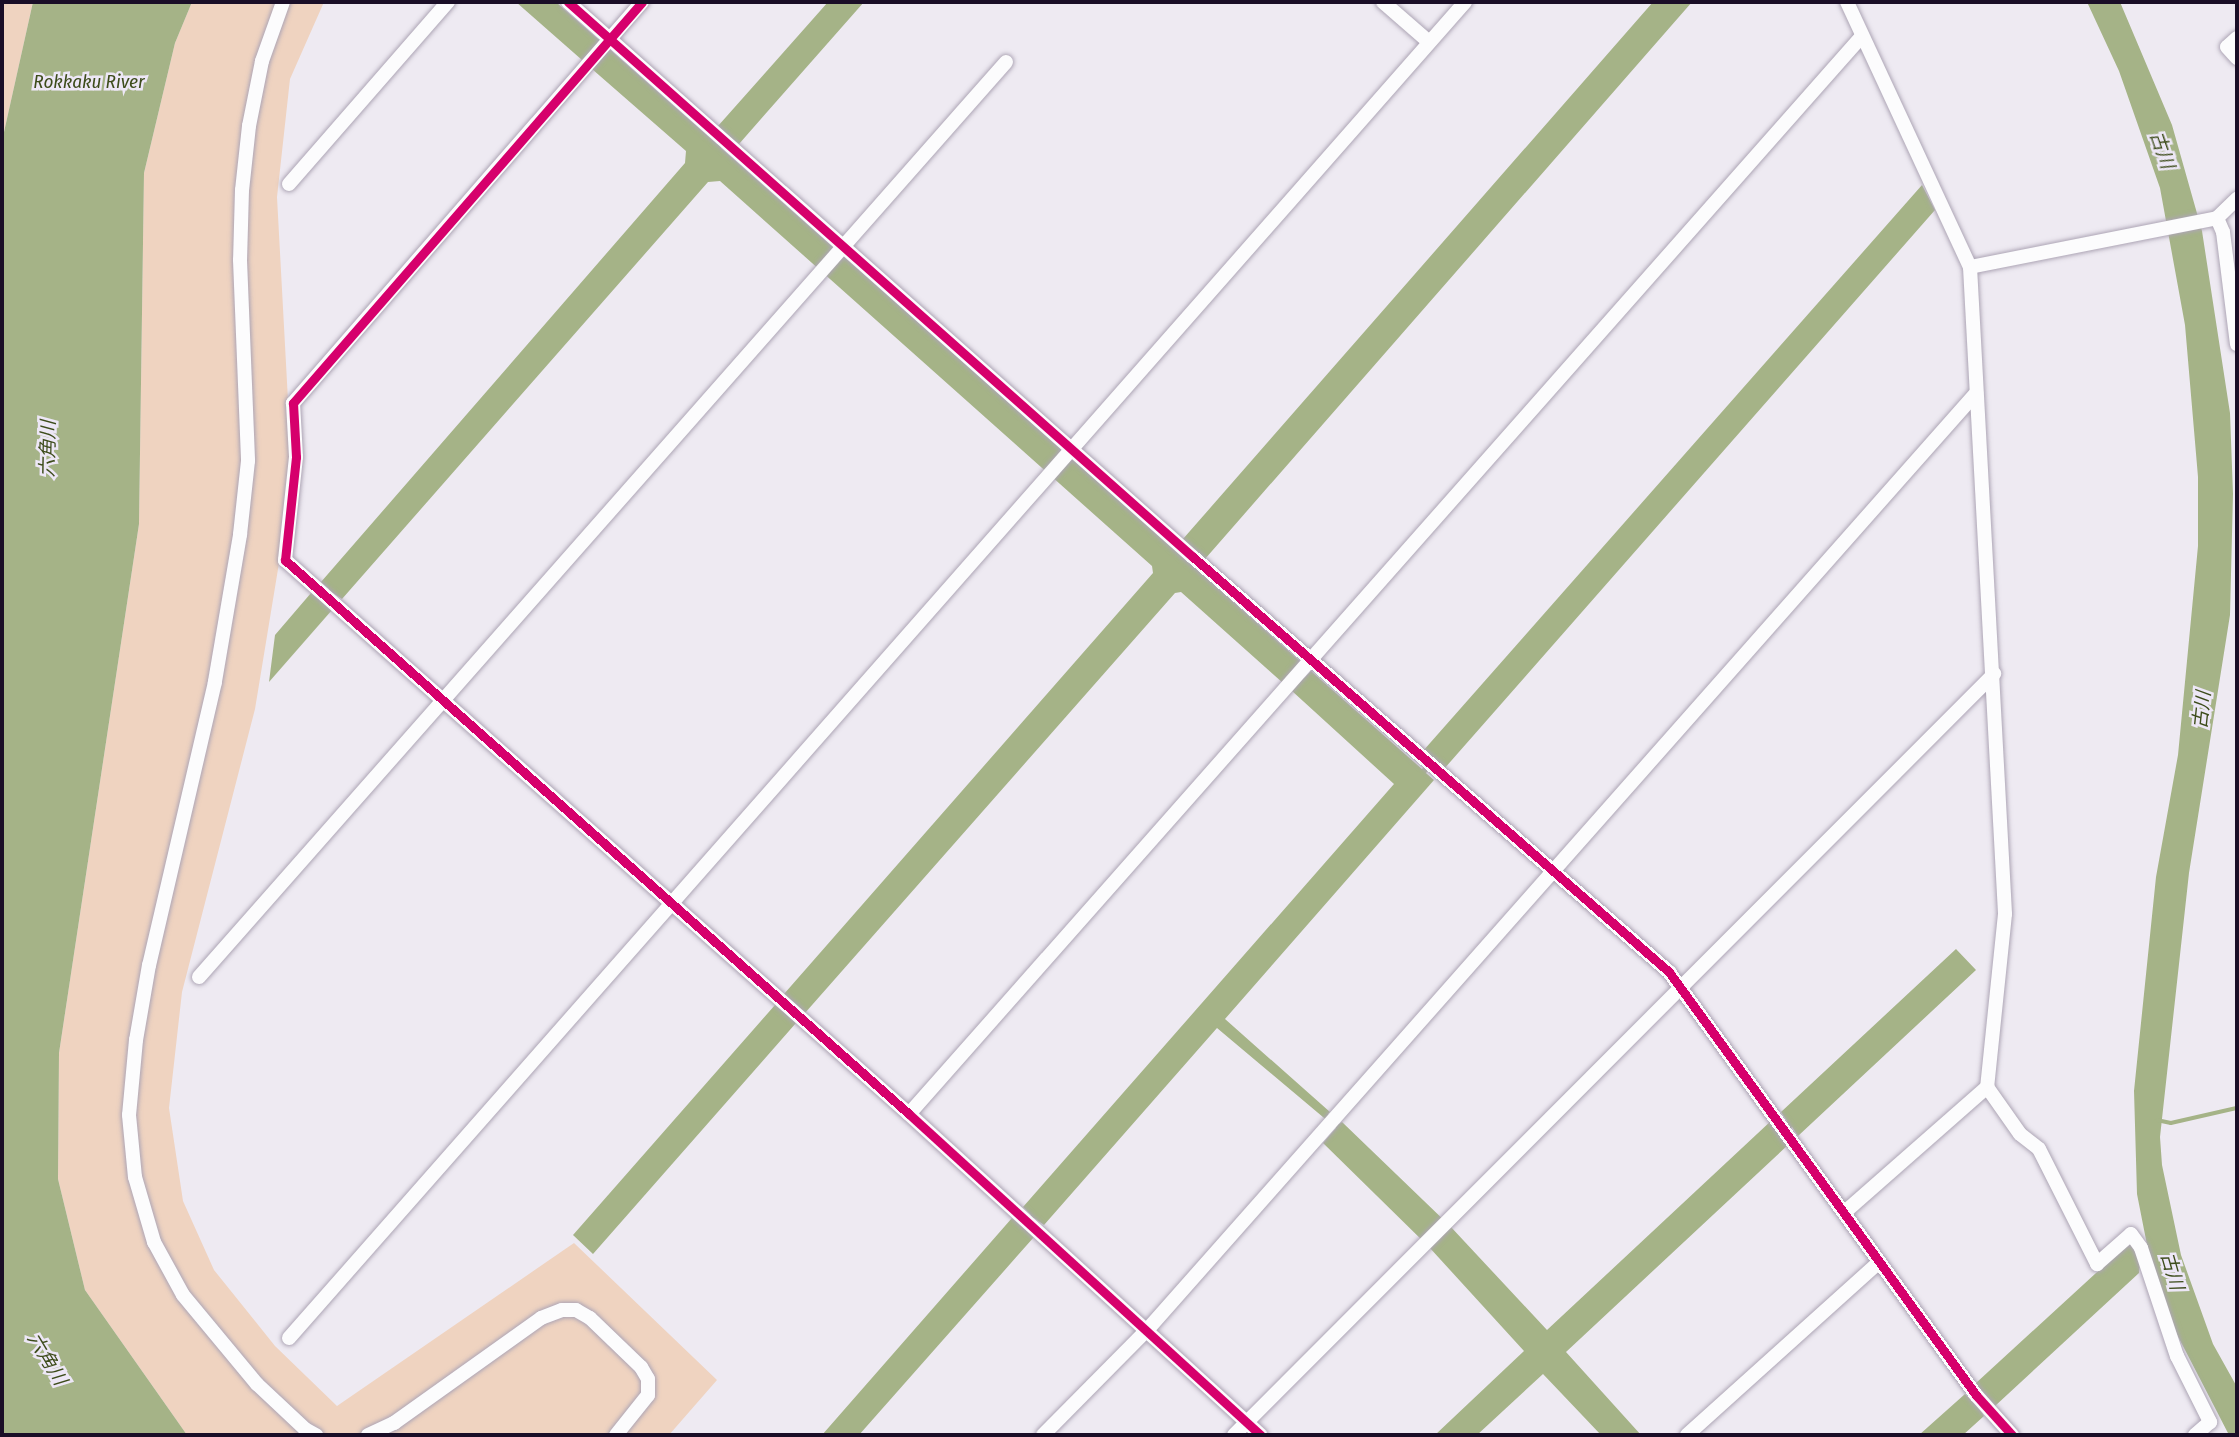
<!DOCTYPE html>
<html>
<head>
<meta charset="utf-8">
<style>
	body { margin:0 }
	#map { position:relative; width:2239px; height:1437px; overflow:hidden; background:#eeeaf2; font-family:"Fira Sans Condensed","Noto Sans JP",sans-serif }
	div>[style] { position:absolute }
	[style*='--x'] { left:calc(var(--x)*1px); top:calc(var(--y)*1px); width:calc(var(--w)*1px); rotate:calc(var(--a)*1deg) }
	.green>* { inset:0; background:#efd3c0 }
	.water>* { inset:0; background:#a5b387 }
	.stream>* { height:3.5px; margin:-1.75px; padding:0 1.75px; transform-origin:1.75px; border-radius:1.75px; background:#a5b387 }
	.roads { filter:drop-shadow(0 0 2px #ada5b5) drop-shadow(0 0 2px #ada5b5) }
	.minor>* { height:14px; margin:-7px; padding:0 7px; transform-origin:7px; border-radius:7px; background:#fcfcfd }
	.cycleway>* { height:9px; margin:-4.5px; padding:0 4.5px; transform-origin:4.5px; border-radius:4.5px; background:#d6006c }
	span { translate:-50% -50%; white-space:nowrap; text-align:center; line-height:1.15; -webkit-text-stroke:5px #ede7f6; paint-order:stroke }
	.water-label { font-size:19px; color:#3d4c1b; font-style:italic }
	.frame { position:absolute; inset:0; border:4px solid #1a0e27; pointer-events:none }
</style>
</head>
<body>
<div id="map">
	<div class="green">
		<i style="clip-path:polygon(2px 2px,33px 2px,2px 141px)"></i>
		<i style="clip-path:polygon(192px 2px,324px 2px,290px 79px,277px 197px,291px 456px,280px 557px,255px 709px,182px 992px,169px 1108px,183px 1201px,214px 1270px,275px 1346px,337px 1406px,574px 1243px,717px 1380px,669px 1435px,187px 1435px,85px 1290px,58px 1179px,59px 1053px,139px 524px,144px 173px,175px 43px)"></i>
	</div>
	<div class="water">
		<i style="clip-path:polygon(33px 2px,192px 2px,175px 43px,144px 173px,139px 524px,59px 1053px,58px 1179px,85px 1290px,187px 1435px,4px 1435px,2px 1432px,2px 141px)"></i>
		<i style="clip-path:polygon(516px 2px,556px 2px,717px 144px,726px 134px,718px 126px,828px 2px,864px 2px,739px 144px,730px 137px,721px 148px,1182px 556px,1183px 539px,1653px 2px,1692px 2px,1205px 559px,1187px 561px,1301px 662px,1304px 678px,1311px 671px,1422px 769px,1431px 758px,1423px 751px,1922px 185px,1935px 210px,1444px 769px,1435px 762px,1426px 773px,1434px 780px,1225px 1019px,1330px 1112px,1328px 1114px,1339px 1124px,1342px 1122px,1450px 1226px,1547px 1330px,1772px 1120px,1778px 1129px,1787px 1121px,1781px 1112px,1956px 949px,1976px 970px,1798px 1136px,1792px 1127px,1783px 1135px,1789px 1144px,1566px 1352px,1641px 1435px,1601px 1435px,1543px 1374px,1477px 1435px,1435px 1435px,1524px 1351px,1429px 1247px,1323px 1143px,1336px 1128px,1217px 1028px,1044px 1225px,1034px 1218px,1025px 1229px,1034px 1237px,859px 1435px,822px 1435px,1012px 1218px,1021px 1226px,1031px 1215px,1023px 1207px,1394px 784px,1292px 691px,1299px 683px,1283px 683px,1181px 592px,1175px 593px,805px 1013px,787px 1015px,796px 1023px,593px 1254px,573px 1235px,775px 1005px,784px 1012px,784px 994px,1153px 573px,1152px 566px,720px 181px,708px 182px,342px 599px,333px 593px,324px 603px,332px 610px,269px 682px,275px 635px,311px 593px,320px 600px,329px 589px,321px 582px,685px 163px,686px 151px,592px 69px,589px 53px,582px 60px)"></i>
		<i style="clip-path:polygon(2087px 2px,2120px 2px,2172px 125px,2202px 231px,2230px 413px,2233px 494px,2230px 615px,2189px 873px,2160px 1137px,2162px 1165px,2181px 1255px,2213px 1344px,2237px 1387px,2237px 1435px,2229px 1435px,2140px 1263px,2139px 1273px,1995px 1406px,1988px 1398px,1978px 1407px,1984px 1416px,1963px 1435px,1919px 1435px,1965px 1394px,1972px 1401px,1982px 1392px,1976px 1383px,2132px 1240px,2148px 1250px,2137px 1194px,2134px 1091px,2156px 877px,2178px 755px,2198px 546px,2198px 477px,2185px 325px,2160px 188px,2119px 71px)"></i>
	</div>
	<div class="stream">
		<i style="--x:2157;--y:1120;--w:14;--a:12"></i>
		<i style="--x:2171;--y:1123;--w:68;--a:-12.8"></i>
	</div>
	<div class="roads">
		<div class="minor">
			<i style="--x:283;--y:2;--w:63;--a:109.6"></i>
			<i style="--x:262;--y:61;--w:66;--a:101.3"></i>
			<i style="--x:249;--y:126;--w:64;--a:96.2"></i>
			<i style="--x:242;--y:190;--w:70;--a:91.6"></i>
			<i style="--x:240;--y:260;--w:201;--a:87.7"></i>
			<i style="--x:248;--y:461;--w:74;--a:96.2"></i>
			<i style="--x:240;--y:535;--w:149;--a:99.7"></i>
			<i style="--x:215;--y:682;--w:291;--a:103.1"></i>
			<i style="--x:149;--y:965;--w:76;--a:99.8"></i>
			<i style="--x:136;--y:1040;--w:75;--a:95.3"></i>
			<i style="--x:129;--y:1115;--w:62;--a:84.5"></i>
			<i style="--x:135;--y:1177;--w:68;--a:73.7"></i>
			<i style="--x:154;--y:1242;--w:60;--a:61.3"></i>
			<i style="--x:183;--y:1295;--w:116;--a:50.3"></i>
			<i style="--x:257;--y:1384;--w:66;--a:43.2"></i>
			<i style="--x:305;--y:1429;--w:13;--a:29"></i>
			<i style="--x:568;--y:2;--w:836;--a:41.61"></i>
			<i style="--x:1193;--y:557;--w:632;--a:41.08"></i>
			<i style="--x:1669;--y:972;--w:523;--a:54.03"></i>
			<i style="--x:1976;--y:1395;--w:54;--a:48"></i>
			<i style="--x:642;--y:2;--w:532;--a:131.03"></i>
			<i style="--x:293;--y:403;--w:54;--a:86.8"></i>
			<i style="--x:296;--y:457;--w:104;--a:96.1"></i>
			<i style="--x:285;--y:560;--w:834;--a:41.6"></i>
			<i style="--x:909;--y:1114;--w:476;--a:42.4"></i>
			<i style="--x:1383;--y:2;--w:61;--a:41"></i>
			<i style="--x:1847;--y:2;--w:292;--a:65.1"></i>
			<i style="--x:1970;--y:267;--w:648;--a:86.9"></i>
			<i style="--x:2005;--y:914;--w:174;--a:95.9"></i>
			<i style="--x:1987;--y:1087;--w:57;--a:54.9"></i>
			<i style="--x:2020;--y:1134;--w:24;--a:38"></i>
			<i style="--x:2039;--y:1149;--w:129;--a:63.2"></i>
			<i style="--x:2097;--y:1264;--w:45;--a:-41.4"></i>
			<i style="--x:2131;--y:1234;--w:17;--a:54"></i>
			<i style="--x:2141;--y:1248;--w:114;--a:71.6"></i>
			<i style="--x:2177;--y:1356;--w:74;--a:63.4"></i>
			<i style="--x:2210;--y:1422;--w:20;--a:139"></i>
			<i style="--x:2237;--y:38;--w:13;--a:138"></i>
			<i style="--x:2227;--y:47;--w:15;--a:48"></i>
			<i style="--x:289;--y:184;--w:242;--a:-48.9"></i>
			<i style="--x:2217;--y:218;--w:15;--a:67"></i>
			<i style="--x:2223;--y:232;--w:113;--a:82.9"></i>
			<i style="--x:1970;--y:267;--w:252;--a:-11.2"></i>
			<i style="--x:2217;--y:218;--w:28;--a:-44"></i>
			<i style="--x:199;--y:977;--w:1220;--a:-48.59"></i>
			<i style="--x:909;--y:1114;--w:1439;--a:-48.52"></i>
			<i style="--x:1846;--y:1211;--w:188;--a:-41.3"></i>
			<i style="--x:289;--y:1338;--w:1780;--a:-48.64"></i>
			<i style="--x:368;--y:1435;--w:29;--a:-25"></i>
			<i style="--x:394;--y:1423;--w:181;--a:-35.5"></i>
			<i style="--x:541;--y:1318;--w:22;--a:-21"></i>
			<i style="--x:562;--y:1310;--w:14;--a:0"></i>
			<i style="--x:576;--y:1310;--w:16;--a:30"></i>
			<i style="--x:590;--y:1318;--w:71;--a:43.9"></i>
			<i style="--x:641;--y:1367;--w:14;--a:60"></i>
			<i style="--x:648;--y:1379;--w:16;--a:90"></i>
			<i style="--x:648;--y:1395;--w:51;--a:128.7"></i>
			<i style="--x:1043;--y:1435;--w:149;--a:-45.3"></i>
			<i style="--x:1148;--y:1329;--w:1250;--a:-48.5"></i>
			<i style="--x:1234;--y:1435;--w:1076;--a:-45.04"></i>
			<i style="--x:1687;--y:1435;--w:258;--a:-42"></i>
		</div>
	</div>
	<div class="cycleway">
		<i style="--x:568;--y:2;--w:836;--a:41.61"></i>
		<i style="--x:1193;--y:557;--w:632;--a:41.08"></i>
		<i style="--x:1669;--y:972;--w:523;--a:54.03"></i>
		<i style="--x:1976;--y:1395;--w:54;--a:48"></i>
		<i style="--x:642;--y:2;--w:532;--a:131.03"></i>
		<i style="--x:293;--y:403;--w:54;--a:86.8"></i>
		<i style="--x:296;--y:457;--w:104;--a:96.1"></i>
		<i style="--x:285;--y:560;--w:834;--a:41.6"></i>
		<i style="--x:909;--y:1114;--w:476;--a:42.4"></i>
	</div>
	<div class="water-label">
		<span style="left:89px;top:82px">Rokkaku River</span>
		<span style="left:2162px;top:150px;rotate:71deg">古川</span>
		<span style="left:48px;top:449px;rotate:-89deg">六角川</span>
		<span style="left:2202px;top:710px;rotate:-84deg">古川</span>
		<span style="left:2172px;top:1271px;rotate:74deg">古川</span>
		<span style="left:47px;top:1359px;rotate:59deg">六角川</span>
	</div>
	<div class="frame"></div>
</div>
</body>
</html>
